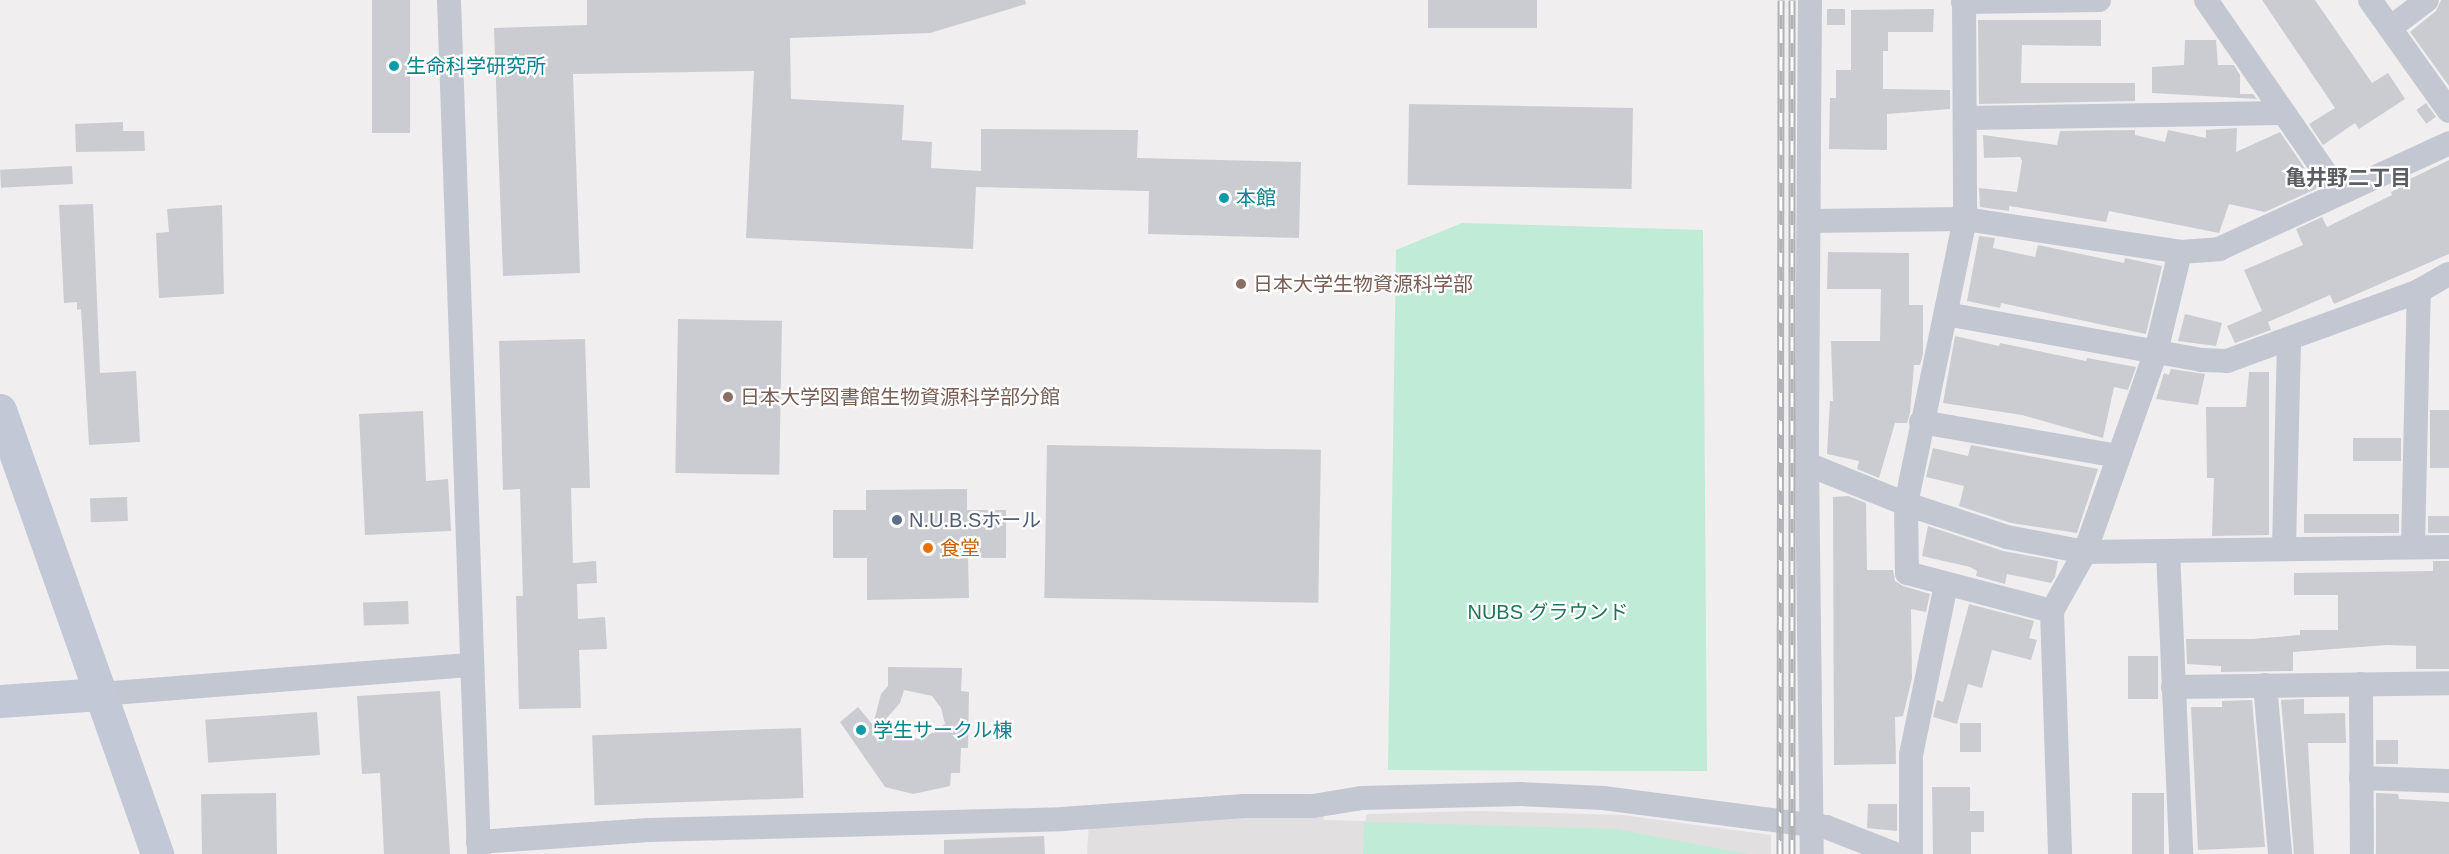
<!DOCTYPE html>
<html>
<head>
<meta charset="utf-8">
<style>
	body { margin:0 }
	#map { position:relative; width:2449px; height:854px; overflow:hidden; background:#f0eeee; font-family:Arial,"Noto Sans JP",sans-serif }
	div>[style] { position:absolute }
	[style*='--x'] { left:calc(var(--x)*1px); top:calc(var(--y)*1px); width:calc(var(--w)*1px); rotate:calc(var(--a)*1deg) }
	.education>* { inset:0; background:#e1dfdf }
	.green>* { inset:0; background:#bfebd7 }
	.building>* { inset:0; background:#cbccd2; transform-origin:0 0 }
	.street>* { height:24px; margin:-12px; padding:0 12px; transform-origin:12px; border-radius:12px; background:#c2c7d2 }
	.secondary>* { height:33px; margin:-16.5px; padding:0 16.5px; transform-origin:16.5px; border-radius:16.5px; background:#c2c8d5 }
	.rail>* { height:7px; margin-top:-3.5px; transform-origin:0; background:repeating-linear-gradient(90deg,#fff 0 14px,#b0b2b7 0 28px); box-sizing:border-box; border-block:2px solid #b0b2b7 }
	.dots>* { width:16px; height:16px; translate:-50% -50%; box-sizing:border-box; border:3px solid #fff; border-radius:50% }
	span { translate:-50% -50%; white-space:nowrap; text-align:center; line-height:1.15; -webkit-text-stroke:4.5px #fff; paint-order:stroke }
	.culture-label { font-size:20px; color:#0d838f }
	.left { translate:0 -50%; text-align:left }
	.education-label { font-size:20px; color:#785e54 }
	.service-label { font-size:20px; color:#4e5e75 }
	.food-label { font-size:20px; color:#c56008 }
	.park-label { font-size:20px; color:#1e7558 }
	.neighbourhood-label { font-size:21px; color:#5b5d62; font-weight:700 }
</style>
</head>
<body>
<div id="map">
	<div class="education">
		<i style="clip-path:polygon(1474px 811px,1622px 815px,1771px 835px,1771px 854px,1087px 854px,1089px 823px,1323px 814px,1324px 820px,1365px 821px,1367px 814px)"></i>
	</div>
	<div class="green">
		<i style="clip-path:polygon(1462px 223px,1703px 230px,1707px 771px,1388px 770px,1396px 250px)"></i>
		<i style="clip-path:polygon(1364px 822px,1616px 829px,1747px 854px,1363px 854px)"></i>
	</div>
	<div class="building">
		<i style="left:372px;top:0;width:38px;height:133px"></i>
		<i style="clip-path:polygon(587px 0,1025px 0,1026px 4px,930px 33px,790px 38px,791px 99px,904px 105px,902px 140px,932px 142px,931px 168px,981px 171px,981px 129px,1138px 130px,1137px 158px,1301px 162px,1299px 238px,1148px 234px,1149px 191px,976px 187px,973px 249px,746px 238px,754px 71px,573px 74px,580px 273px,503px 276px,494px 28px,587px 25px)"></i>
		<i style="left:1428px;top:0;width:109px;height:28px"></i>
		<i style="clip-path:polygon(2262px 0,2315px 0,2372px 83px,2388px 73px,2405px 99px,2359px 129px,2355px 123px,2323px 145px,2309px 124px,2335px 108px)"></i>
		<i style="clip-path:polygon(2441px 0,2449px 0,2449px 86px,2410px 32px,2436px 11px)"></i>
		<i style="left:1827px;top:9px;width:18px;height:16px"></i>
		<i style="clip-path:polygon(1934px 9px,1933px 32px,1888px 32px,1888px 51px,1883px 51px,1883px 89px,1950px 90px,1950px 109px,1887px 114px,1887px 150px,1829px 149px,1830px 98px,1836px 98px,1836px 70px,1851px 70px,1851px 10px)"></i>
		<i style="clip-path:polygon(1978px 20px,2101px 20px,2101px 46px,2022px 45px,2021px 83px,2135px 83px,2135px 101px,1979px 104px)"></i>
		<i style="clip-path:polygon(2185px 40px,2216px 40px,2218px 65px,2234px 65px,2240px 75px,2240px 94px,2253px 94px,2257px 99px,2152px 93px,2152px 67px,2184px 65px)"></i>
		<i style="left:2426px;top:103px;width:17px;height:12px;rotate:54deg"></i>
		<i style="left:1409px;top:104px;width:224px;height:81px;rotate:1deg"></i>
		<i style="clip-path:polygon(123px 122px,123px 131px,144px 131px,145px 151px,76px 152px,75px 124px)"></i>
		<i style="clip-path:polygon(2237px 128px,2236px 152px,2280px 132px,2318px 188px,2265px 212px,2229px 204px,2219px 233px,2109px 211px,2106px 222px,2009px 206px,2009px 211px,1980px 207px,1979px 188px,2017px 192px,2022px 161px,2020px 157px,1984px 158px,1983px 135px,2057px 145px,2060px 131px,2135px 130px,2135px 135px,2165px 142px,2168px 130px,2206px 138px,2206px 130px)"></i>
		<i style="clip-path:polygon(2449px 160px,2449px 254px,2334px 304px,2330px 295px,2268px 322px,2271px 330px,2235px 343px,2227px 326px,2262px 311px,2244px 270px,2303px 245px,2296px 229px,2322px 217px,2327px 227px,2392px 195px,2391px 192px,2411px 182px,2410px 179px)"></i>
		<i style="left:72px;top:166px;width:18px;height:72px;rotate:87deg"></i>
		<i style="clip-path:polygon(93px 204px,100px 373px,136px 371px,140px 442px,89px 445px,81px 309px,77px 310px,77px 302px,64px 303px,59px 205px)"></i>
		<i style="clip-path:polygon(222px 205px,224px 294px,159px 298px,156px 233px,169px 232px,167px 209px)"></i>
		<i style="clip-path:polygon(1979px 236px,1995px 238px,1993px 248px,2035px 257px,2038px 245px,2124px 263px,2125px 258px,2162px 266px,2146px 334px,2001px 303px,2000px 308px,1967px 301px)"></i>
		<i style="clip-path:polygon(1828px 252px,1909px 253px,1909px 305px,1923px 305px,1923px 354px,1920px 365px,1914px 365px,1910px 413px,1907px 423px,1895px 423px,1879px 478px,1857px 469px,1859px 461px,1827px 454px,1830px 401px,1833px 401px,1831px 341px,1880px 341px,1881px 289px,1827px 289px)"></i>
		<i style="clip-path:polygon(2185px 314px,2222px 323px,2216px 346px,2178px 341px)"></i>
		<i style="left:678px;top:319px;width:104px;height:154px;rotate:1deg"></i>
		<i style="clip-path:polygon(1955px 336px,1999px 346px,2000px 343px,2086px 361px,2087px 358px,2136px 367px,2128px 390px,2114px 387px,2103px 438px,2022px 415px,1943px 403px)"></i>
		<i style="clip-path:polygon(585px 339px,590px 488px,571px 488px,573px 563px,596px 561px,597px 583px,577px 584px,578px 619px,605px 617px,607px 649px,579px 650px,581px 708px,519px 709px,516px 596px,523px 596px,520px 489px,503px 490px,499px 341px)"></i>
		<i style="clip-path:polygon(2171px 369px,2205px 374px,2198px 405px,2156px 399px,2164px 373px,2169px 375px)"></i>
		<i style="clip-path:polygon(2249px 372px,2269px 372px,2269px 535px,2212px 536px,2214px 478px,2207px 478px,2206px 407px,2246px 407px)"></i>
		<i style="left:2430px;top:410px;width:19px;height:58px"></i>
		<i style="clip-path:polygon(423px 411px,426px 481px,448px 479px,451px 531px,365px 535px,359px 414px)"></i>
		<i style="left:2353px;top:438px;width:48px;height:23px"></i>
		<i style="left:1047px;top:445px;width:274px;height:153px;rotate:1deg"></i>
		<i style="clip-path:polygon(1971px 445px,2098px 469px,2077px 533px,2011px 523px,1959px 506px,1964px 486px,1926px 477px,1933px 448px,1968px 456px)"></i>
		<i style="clip-path:polygon(967px 489px,967px 510px,1006px 510px,1006px 558px,968px 558px,969px 598px,867px 600px,867px 558px,833px 558px,833px 510px,866px 510px,866px 490px)"></i>
		<i style="left:127px;top:497px;width:24px;height:37px;rotate:88deg"></i>
		<i style="clip-path:polygon(1833px 497px,1848px 496px,1866px 503px,1867px 570px,1893px 570px,1895px 581px,1903px 586px,1930px 594px,1926px 612px,1911px 609px,1912px 678px,1903px 716px,1895px 717px,1896px 764px,1834px 765px)"></i>
		<i style="left:2399px;top:514px;width:19px;height:95px;rotate:90deg"></i>
		<i style="left:2428px;top:516px;width:21px;height:17px"></i>
		<i style="clip-path:polygon(1928px 526px,2003px 551px,2058px 561px,2055px 577px,2051px 583px,2007px 574px,2005px 584px,1976px 576px,1977px 571px,1970px 567px,1922px 556px)"></i>
		<i style="clip-path:polygon(2433px 561px,2449px 561px,2449px 669px,2416px 669px,2416px 646px,2387px 645px,2293px 652px,2293px 671px,2221px 672px,2221px 666px,2187px 664px,2186px 639px,2252px 639px,2300px 635px,2300px 630px,2338px 630px,2338px 595px,2294px 595px,2294px 573px,2433px 571px)"></i>
		<i style="left:408px;top:601px;width:23px;height:45px;rotate:88deg"></i>
		<i style="clip-path:polygon(1969px 604px,2034px 621px,2029px 638px,2037px 640px,2031px 660px,1992px 650px,1982px 688px,1968px 684px,1957px 724px,1933px 717px,1937px 700px,1943px 702px)"></i>
		<i style="left:2128px;top:656px;width:30px;height:43px"></i>
		<i style="clip-path:polygon(evenodd,888px 667px,962px 668px,961px 691px,969px 692px,968px 748px,961px 748px,960px 773px,951px 773px,950px 786px,913px 794px,885px 787px,840px 722px,858px 707px,873px 725px,881px 694px,888px 686px,888px 667px,904px 690px,932px 696px,941px 708px,945px 724px,923px 739px,904px 738px,885px 720px,900px 703px,904px 690px)"></i>
		<i style="clip-path:polygon(440px 691px,450px 854px,384px 854px,380px 773px,362px 774px,357px 696px)"></i>
		<i style="clip-path:polygon(2304px 699px,2304px 714px,2345px 713px,2346px 743px,2308px 743px,2314px 854px,2294px 854px,2281px 700px)"></i>
		<i style="clip-path:polygon(2252px 700px,2265px 847px,2198px 850px,2191px 707px,2222px 707px,2222px 701px)"></i>
		<i style="left:317px;top:712px;width:43px;height:112px;rotate:86deg"></i>
		<i style="left:1960px;top:723px;width:21px;height:29px"></i>
		<i style="left:801px;top:728px;width:70px;height:209px;rotate:88deg"></i>
		<i style="left:2376px;top:740px;width:22px;height:24px"></i>
		<i style="clip-path:polygon(1932px 787px,1970px 787px,1970px 811px,1984px 811px,1984px 832px,1971px 832px,1971px 854px,1933px 854px)"></i>
		<i style="left:276px;top:793px;width:61px;height:75px;rotate:89deg"></i>
		<i style="left:2132px;top:793px;width:32px;height:61px"></i>
		<i style="clip-path:polygon(2376px 793px,2398px 794px,2399px 799px,2449px 802px,2449px 854px,2376px 854px)"></i>
		<i style="clip-path:polygon(1868px 804px,1897px 804px,1897px 831px,1867px 828px)"></i>
		<i style="clip-path:polygon(1044px 836px,1045px 854px,944px 854px,944px 840px)"></i>
	</div>
	<div class="street">
		<i style="--x:449;--y:0;--w:855;--a:87.99"></i>
		<i style="--x:1810;--y:0;--w:464;--a:90.4"></i>
		<i style="--x:1807;--y:464;--w:390;--a:89.3"></i>
		<i style="--x:1964;--y:0;--w:219;--a:89.7"></i>
		<i style="--x:1965;--y:219;--w:291;--a:101.7"></i>
		<i style="--x:1906;--y:504;--w:69;--a:89.2"></i>
		<i style="--x:1907;--y:573;--w:150;--a:14.7"></i>
		<i style="--x:2052;--y:611;--w:68;--a:-60.8"></i>
		<i style="--x:2085;--y:552;--w:212;--a:-70.5"></i>
		<i style="--x:2156;--y:352;--w:103;--a:-76.5"></i>
		<i style="--x:2206;--y:0;--w:234;--a:55.4"></i>
		<i style="--x:2370;--y:0;--w:136;--a:54.6"></i>
		<i style="--x:1963;--y:2;--w:136;--a:-0.8"></i>
		<i style="--x:2390;--y:28;--w:46;--a:-37.1"></i>
		<i style="--x:1966;--y:118;--w:316;--a:-0.9"></i>
		<i style="--x:1809;--y:221;--w:156;--a:-0.7"></i>
		<i style="--x:1965;--y:219;--w:218;--a:8.7"></i>
		<i style="--x:2180;--y:252;--w:39;--a:-4"></i>
		<i style="--x:2219;--y:249;--w:253;--a:-24.7"></i>
		<i style="--x:1946;--y:314;--w:260;--a:10.2"></i>
		<i style="--x:2202;--y:360;--w:25;--a:2"></i>
		<i style="--x:2227;--y:361;--w:204;--a:-20"></i>
		<i style="--x:2419;--y:291;--w:34;--a:-30"></i>
		<i style="--x:1921;--y:422;--w:200;--a:9.8"></i>
		<i style="--x:1807;--y:464;--w:107;--a:22"></i>
		<i style="--x:1906;--y:504;--w:106;--a:18.1"></i>
		<i style="--x:2007;--y:537;--w:79;--a:10.9"></i>
		<i style="--x:2085;--y:552;--w:364;--a:-0.8"></i>
		<i style="--x:2413;--y:546;--w:255;--a:-88.7"></i>
		<i style="--x:2284;--y:547;--w:206;--a:-88.6"></i>
		<i style="--x:2168;--y:551;--w:303;--a:87.5"></i>
		<i style="--x:2052;--y:611;--w:243;--a:88.1"></i>
		<i style="--x:2361;--y:684;--w:170;--a:89.7"></i>
		<i style="--x:2265;--y:685;--w:170;--a:84.9"></i>
		<i style="--x:2173;--y:687;--w:276;--a:-0.8"></i>
		<i style="--x:100;--y:694;--w:373;--a:-4.5"></i>
		<i style="--x:2361;--y:778;--w:88;--a:2"></i>
		<i style="--x:478;--y:842;--w:171;--a:-4"></i>
		<i style="--x:649;--y:830;--w:413;--a:-1.5"></i>
		<i style="--x:1062;--y:819;--w:183;--a:-4.1"></i>
		<i style="--x:1245;--y:806;--w:68;--a:0"></i>
		<i style="--x:1313;--y:806;--w:50;--a:-9.3"></i>
		<i style="--x:1362;--y:798;--w:159;--a:-1.4"></i>
		<i style="--x:1521;--y:794;--w:82;--a:2.8"></i>
		<i style="--x:1603;--y:798;--w:225;--a:7.4"></i>
		<i style="--x:1826;--y:827;--w:74;--a:21.4"></i>
		<i style="--x:1911;--y:854;--w:99;--a:-90"></i>
		<i style="--x:1911;--y:755;--w:174;--a:-78.4"></i>
	</div>
	<div class="secondary">
		<i style="--x:0;--y:410;--w:471;--a:70.5"></i>
		<i style="--x:0;--y:701;--w:100;--a:-4"></i>
	</div>
	<div class="rail">
		<i style="--x:1780;--y:854;--w:854;--a:-89.93"></i>
		<i style="--x:1792;--y:854;--w:854;--a:-90"></i>
	</div>
	<div class="dots">
		<i style="left:394px;top:66px;background:#0f9aa8"></i>
		<i style="left:1224px;top:198px;background:#0f9aa8"></i>
		<i style="left:1241px;top:284px;background:#8d6e63"></i>
		<i style="left:728px;top:397px;background:#8d6e63"></i>
		<i style="left:897px;top:520px;background:#5c6f8a"></i>
		<i style="left:928px;top:548px;background:#e8710a"></i>
		<i style="left:861px;top:730px;background:#0f9aa8"></i>
	</div>
	<div class="culture-label">
		<span class="left" style="left:406px;top:66px">生命科学研究所</span>
		<span class="left" style="left:1236px;top:198px">本館</span>
		<span class="left" style="left:873px;top:730px">学生サークル棟</span>
	</div>
	<div class="education-label">
		<span class="left" style="left:1253px;top:284px">日本大学生物資源科学部</span>
		<span class="left" style="left:740px;top:397px">日本大学図書館生物資源科学部分館</span>
	</div>
	<div class="service-label">
		<span class="left" style="left:909px;top:520px">N.U.B.Sホール</span>
	</div>
	<div class="food-label">
		<span class="left" style="left:940px;top:548px">食堂</span>
	</div>
	<div class="park-label">
		<span style="left:1548px;top:612px">NUBS グラウンド</span>
	</div>
	<div class="neighbourhood-label">
		<span style="left:2348px;top:178px">亀井野二丁目</span>
	</div>
</div>
</body>
</html>
